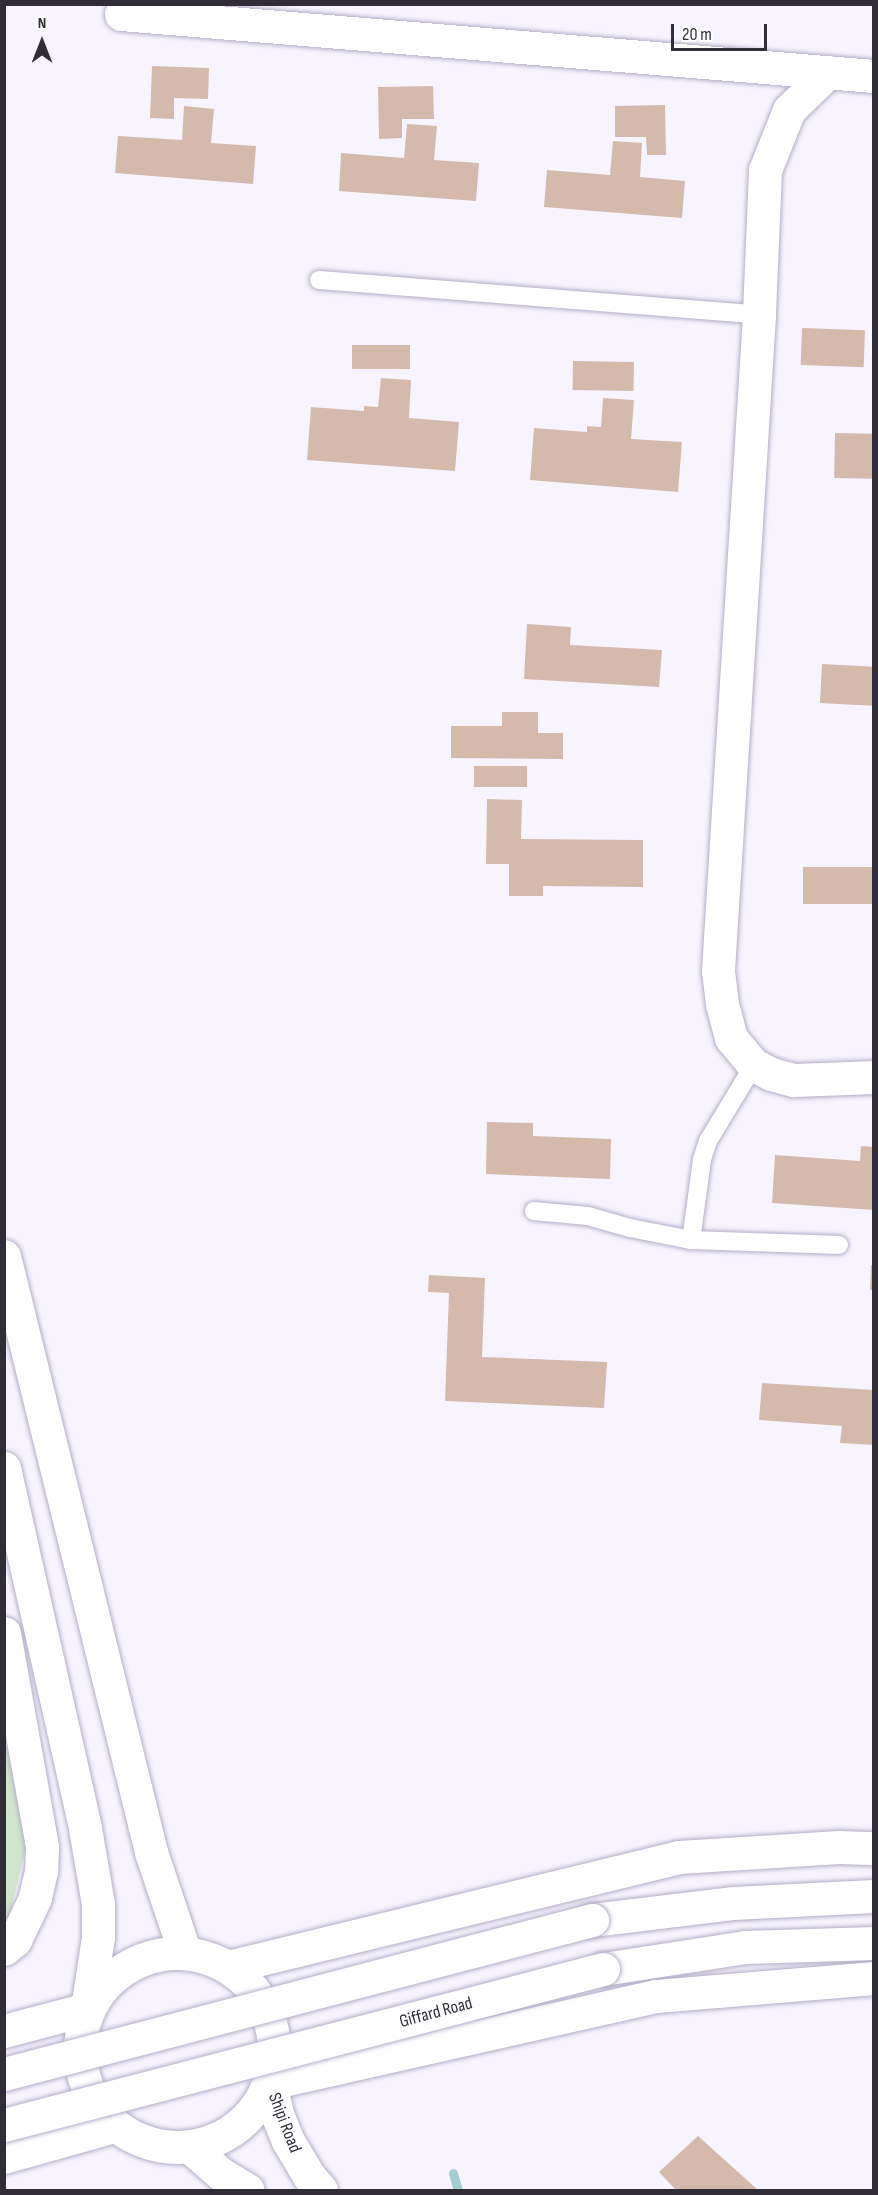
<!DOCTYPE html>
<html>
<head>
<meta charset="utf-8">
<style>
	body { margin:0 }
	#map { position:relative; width:878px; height:2195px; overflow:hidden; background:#f7f4ff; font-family:"Sofia Sans Condensed",sans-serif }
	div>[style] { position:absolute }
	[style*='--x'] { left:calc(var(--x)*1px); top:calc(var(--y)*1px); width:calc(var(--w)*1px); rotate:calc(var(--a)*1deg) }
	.green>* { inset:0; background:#d0e6cc }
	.stream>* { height:9px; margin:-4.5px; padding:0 4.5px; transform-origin:4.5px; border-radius:4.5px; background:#a1ced2 }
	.building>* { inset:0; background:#d5baab; transform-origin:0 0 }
	.roads { filter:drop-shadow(0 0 2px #b4adc7) drop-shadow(0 0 2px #b4adc7) }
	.lane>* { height:18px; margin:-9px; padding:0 9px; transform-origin:9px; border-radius:9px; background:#fff }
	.street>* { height:33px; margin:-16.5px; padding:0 16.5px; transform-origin:16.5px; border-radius:16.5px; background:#fff }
	.secondary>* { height:33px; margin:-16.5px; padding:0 16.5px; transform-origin:16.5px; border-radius:16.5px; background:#fff }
	.secondary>.ring { margin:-16.5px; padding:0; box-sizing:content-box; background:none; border:33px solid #fff; border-radius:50% }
	.primary>* { height:33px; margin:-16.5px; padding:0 16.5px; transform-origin:16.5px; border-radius:16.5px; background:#fff }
	.bridges { filter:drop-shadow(0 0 2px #b4adc7) drop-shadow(0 0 2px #b4adc7) }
	.primary-bridge>* { height:33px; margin:-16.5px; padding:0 16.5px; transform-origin:16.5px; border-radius:16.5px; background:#fff }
	span { translate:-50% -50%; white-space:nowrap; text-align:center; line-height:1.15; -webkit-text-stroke:4.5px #fff; paint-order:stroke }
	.street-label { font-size:18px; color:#302d38 }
	.frame { position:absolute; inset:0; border:6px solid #302d38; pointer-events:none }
	.north { position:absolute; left:12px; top:12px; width:60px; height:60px; -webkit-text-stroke:4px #fff; paint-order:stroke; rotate:0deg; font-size:16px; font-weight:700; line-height:24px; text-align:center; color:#302d38 }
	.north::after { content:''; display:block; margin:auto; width:21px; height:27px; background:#302d38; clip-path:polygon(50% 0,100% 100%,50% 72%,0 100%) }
	.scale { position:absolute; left:671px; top:24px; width:96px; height:27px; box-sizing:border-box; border:3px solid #302d38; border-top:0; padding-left:8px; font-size:18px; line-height:21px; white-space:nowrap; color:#302d38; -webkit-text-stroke:4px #fff; paint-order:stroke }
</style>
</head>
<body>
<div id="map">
	<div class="green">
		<i style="clip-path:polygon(4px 1736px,28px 1839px,8px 1922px,4px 1925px)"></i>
	</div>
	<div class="stream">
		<i style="--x:453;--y:2173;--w:18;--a:74"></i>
	</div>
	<div class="building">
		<i style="clip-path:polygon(152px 66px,209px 68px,208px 99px,174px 98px,174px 119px,150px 118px)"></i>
		<i style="clip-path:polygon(433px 86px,434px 119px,402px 119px,402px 138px,379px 139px,378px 87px)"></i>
		<i style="clip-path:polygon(665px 105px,666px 155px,647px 155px,646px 137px,615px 137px,615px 106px)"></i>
		<i style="clip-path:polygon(184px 106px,214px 109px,211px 143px,256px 146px,253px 184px,115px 173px,118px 136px,182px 140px)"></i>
		<i style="clip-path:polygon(407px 124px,437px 126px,434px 160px,479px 163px,476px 201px,339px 191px,341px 153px,404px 158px)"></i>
		<i style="clip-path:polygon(613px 141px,642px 143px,640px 177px,685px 181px,682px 218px,544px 207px,547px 170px,610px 175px)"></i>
		<i style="left:802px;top:328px;width:63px;height:37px;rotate:2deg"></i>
		<i style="left:352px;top:345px;width:58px;height:24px"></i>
		<i style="left:573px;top:361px;width:61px;height:29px;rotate:1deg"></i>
		<i style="clip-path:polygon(381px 378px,411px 380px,409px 418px,459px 422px,455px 471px,307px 460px,311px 407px,364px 411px,364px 406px,378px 407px)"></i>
		<i style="clip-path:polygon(603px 398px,634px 400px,631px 439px,682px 442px,678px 492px,530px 480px,534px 428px,587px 432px,587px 426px,601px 427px)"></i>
		<i style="left:835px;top:433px;width:39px;height:45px;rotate:1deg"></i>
		<i style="clip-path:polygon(527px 624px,571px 627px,570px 645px,662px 650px,659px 687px,524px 679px)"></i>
		<i style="left:822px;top:664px;width:52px;height:39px;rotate:3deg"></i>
		<i style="clip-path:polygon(502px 712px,538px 712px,538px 733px,563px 733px,563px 759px,451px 758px,451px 726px,502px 726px)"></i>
		<i style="left:474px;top:766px;width:53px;height:21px"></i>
		<i style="clip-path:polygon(487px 799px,522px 800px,521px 839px,643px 840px,643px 887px,543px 886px,543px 896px,509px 896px,509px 864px,486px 864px)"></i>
		<i style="left:874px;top:867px;width:37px;height:71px;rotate:90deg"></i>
		<i style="clip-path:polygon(487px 1122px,533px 1123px,533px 1136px,611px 1139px,610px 1179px,486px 1174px)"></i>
		<i style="clip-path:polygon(861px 1146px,874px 1147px,874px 1210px,772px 1203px,775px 1155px,860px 1161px)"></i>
		<i style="clip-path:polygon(871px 1265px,874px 1265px,874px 1290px,870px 1290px)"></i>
		<i style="clip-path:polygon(429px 1275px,485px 1278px,482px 1357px,607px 1362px,604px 1408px,445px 1401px,449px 1293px,428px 1292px)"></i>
		<i style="clip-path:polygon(762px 1383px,874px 1390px,874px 1445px,840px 1443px,842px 1426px,759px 1420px)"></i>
		<i style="clip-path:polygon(698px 2136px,758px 2190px,676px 2190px,659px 2172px)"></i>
	</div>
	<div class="roads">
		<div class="lane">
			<i style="--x:319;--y:280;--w:441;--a:4.5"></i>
			<i style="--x:754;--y:1065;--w:89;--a:121.2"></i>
			<i style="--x:708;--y:1141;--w:20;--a:108"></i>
			<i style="--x:702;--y:1160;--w:81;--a:97.8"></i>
			<i style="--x:691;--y:1240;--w:148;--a:1.9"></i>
			<i style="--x:534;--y:1211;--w:54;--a:5.3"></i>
			<i style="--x:588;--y:1216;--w:44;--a:15.9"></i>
			<i style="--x:630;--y:1228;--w:62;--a:11.1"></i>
		</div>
		<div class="street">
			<i style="--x:121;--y:14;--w:756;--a:4.71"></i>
			<i style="--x:828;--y:72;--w:54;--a:135.7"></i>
			<i style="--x:789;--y:110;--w:65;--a:111.8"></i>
			<i style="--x:765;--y:170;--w:145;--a:92.4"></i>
			<i style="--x:759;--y:315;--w:657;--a:93.58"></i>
			<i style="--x:718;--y:971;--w:33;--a:83"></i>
			<i style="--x:722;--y:1004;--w:35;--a:75"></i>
			<i style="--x:731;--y:1038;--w:35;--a:50"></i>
			<i style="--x:754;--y:1065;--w:19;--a:28"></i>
			<i style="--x:771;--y:1074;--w:24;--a:15"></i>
			<i style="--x:794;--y:1080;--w:80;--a:-2.1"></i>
			<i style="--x:270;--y:2083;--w:32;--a:77"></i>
			<i style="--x:277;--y:2114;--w:29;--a:68"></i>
			<i style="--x:288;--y:2141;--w:41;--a:59"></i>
			<i style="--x:309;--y:2176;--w:18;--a:49"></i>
			<i style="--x:190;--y:2147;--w:41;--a:41.1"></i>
			<i style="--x:221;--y:2174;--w:31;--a:31"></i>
		</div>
		<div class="secondary">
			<i style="--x:4;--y:1256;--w:614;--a:76.14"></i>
			<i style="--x:151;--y:1852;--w:107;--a:71.4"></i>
			<i style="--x:4;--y:1468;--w:369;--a:77.3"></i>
			<i style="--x:85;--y:1828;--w:77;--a:80.3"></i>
			<i style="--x:98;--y:1904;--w:33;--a:90"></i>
			<i style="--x:98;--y:1937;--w:73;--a:98.7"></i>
			<i style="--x:87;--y:2009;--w:86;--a:165.2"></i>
			<i style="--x:4;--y:1633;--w:217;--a:79.9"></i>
			<i style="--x:42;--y:1847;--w:24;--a:92"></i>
			<i style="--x:41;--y:1871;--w:28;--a:103"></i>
			<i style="--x:35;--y:1898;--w:47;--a:115.5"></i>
			<i style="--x:15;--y:1940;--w:14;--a:141"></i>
			<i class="ring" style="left:80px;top:1953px;width:161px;height:161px"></i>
			<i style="--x:228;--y:1967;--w:464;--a:-13.7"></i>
			<i style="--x:679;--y:1857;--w:160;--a:-3.6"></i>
			<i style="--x:839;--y:1847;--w:35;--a:2"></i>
			<i style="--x:270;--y:2083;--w:396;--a:-12.7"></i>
			<i style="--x:656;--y:1996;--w:219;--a:-4.7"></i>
			<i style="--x:4;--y:2157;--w:114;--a:-15.7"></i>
		</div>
		<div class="primary">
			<i style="--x:592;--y:1920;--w:141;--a:-6.9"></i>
			<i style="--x:732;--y:1903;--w:142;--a:-2.8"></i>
			<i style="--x:603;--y:1969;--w:144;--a:-8.8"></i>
			<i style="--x:745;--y:1947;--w:129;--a:-1.8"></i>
		</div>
	</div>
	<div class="bridges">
		<div class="primary-bridge">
			<i style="--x:4;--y:2074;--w:608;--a:-14.68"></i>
			<i style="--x:4;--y:2125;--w:619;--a:-14.6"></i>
		</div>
	</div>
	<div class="street-label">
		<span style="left:436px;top:2013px;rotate:-15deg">Giffard Road</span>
		<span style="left:284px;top:2123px;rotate:69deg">Shipi Road</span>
	</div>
	<div class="frame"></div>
	<div class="north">N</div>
	<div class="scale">20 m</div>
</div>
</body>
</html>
